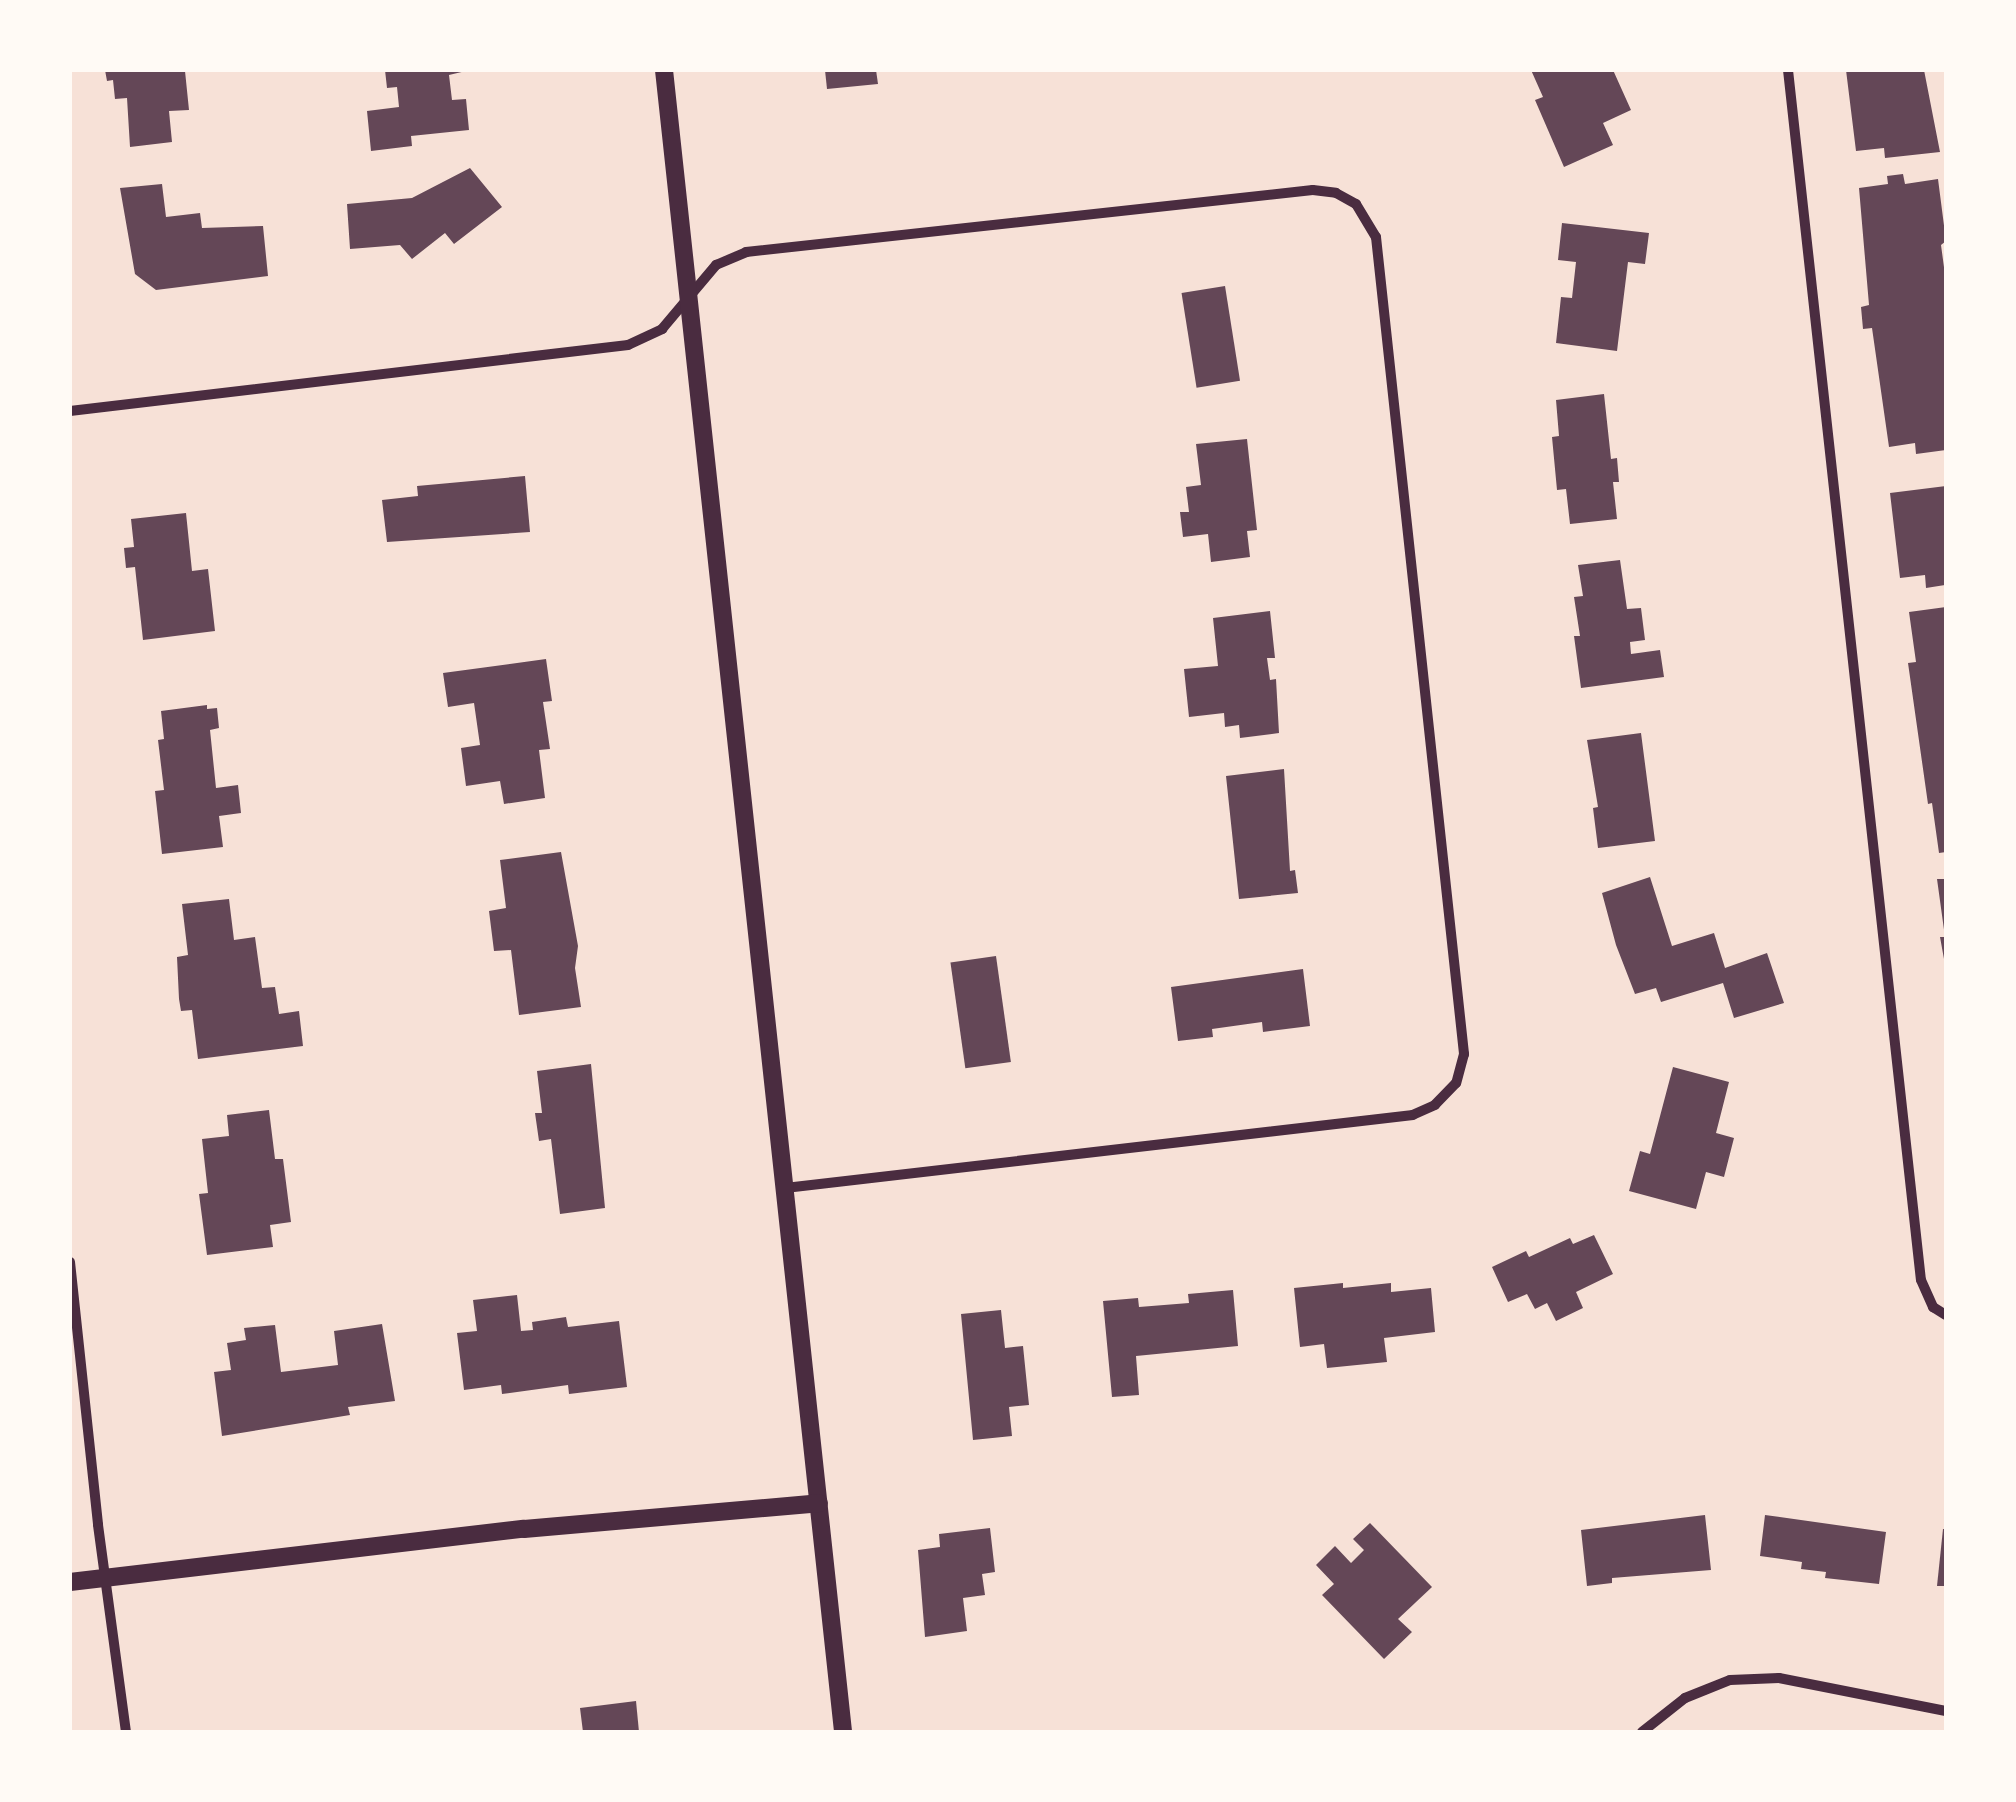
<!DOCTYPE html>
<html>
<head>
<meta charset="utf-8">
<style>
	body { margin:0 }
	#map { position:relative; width:2016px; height:1802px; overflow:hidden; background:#f7e1d7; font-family:"Varela Round",sans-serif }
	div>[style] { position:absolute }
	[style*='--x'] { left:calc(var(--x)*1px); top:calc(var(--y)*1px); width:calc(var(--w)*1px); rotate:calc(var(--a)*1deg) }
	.building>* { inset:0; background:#644757; transform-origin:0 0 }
	.minor>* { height:10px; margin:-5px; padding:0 5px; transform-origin:5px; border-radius:5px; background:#4a2c40 }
	.tertiary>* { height:18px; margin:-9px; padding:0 9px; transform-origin:9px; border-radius:9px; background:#4a2c40 }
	span { translate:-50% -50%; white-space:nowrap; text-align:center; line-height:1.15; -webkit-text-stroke:10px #fffaf5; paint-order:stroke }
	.frame { position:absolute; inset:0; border:72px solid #fffaf5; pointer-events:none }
</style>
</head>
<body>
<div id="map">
	<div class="building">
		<i style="clip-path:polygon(105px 70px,185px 71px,189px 110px,169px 111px,172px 142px,130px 147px,127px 98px,115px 99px,113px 80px,107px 81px)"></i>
		<i style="clip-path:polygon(385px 70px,470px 70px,449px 75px,452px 100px,466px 99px,469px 130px,411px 136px,412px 146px,371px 151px,367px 111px,399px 107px,397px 87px,387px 88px)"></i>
		<i style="clip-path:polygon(825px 70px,876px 70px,878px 84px,827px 89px)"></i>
		<i style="clip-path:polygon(1531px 70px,1613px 70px,1631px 110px,1603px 123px,1613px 145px,1564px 167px,1535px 100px,1543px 97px)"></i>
		<i style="clip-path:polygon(1846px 70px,1924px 70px,1940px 152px,1885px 158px,1884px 148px,1856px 151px)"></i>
		<i style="clip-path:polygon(470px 168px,502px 207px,454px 244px,445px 233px,412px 259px,400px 245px,350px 249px,347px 204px,412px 198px)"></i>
		<i style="clip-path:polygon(1903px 174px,1905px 184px,1938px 179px,1946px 241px,1941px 245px,1946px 282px,1946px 450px,1916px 454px,1915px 443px,1889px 447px,1872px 328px,1863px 329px,1861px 307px,1869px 305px,1859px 188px,1888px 184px,1887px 176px)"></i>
		<i style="clip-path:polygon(162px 184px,166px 217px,200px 213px,202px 228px,263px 226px,268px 276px,156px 290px,135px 274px,120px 188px)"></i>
		<i style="clip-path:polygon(1562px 223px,1649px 233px,1645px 264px,1628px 262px,1617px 351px,1556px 343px,1561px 297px,1572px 298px,1576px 262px,1558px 260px)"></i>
		<i style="left:1225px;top:286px;width:96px;height:44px;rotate:81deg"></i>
		<i style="clip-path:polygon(1604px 394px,1611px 459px,1617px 458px,1619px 482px,1613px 482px,1617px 519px,1570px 524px,1566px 489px,1557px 490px,1552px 437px,1559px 436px,1556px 400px)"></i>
		<i style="clip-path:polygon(1247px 439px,1257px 530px,1247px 531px,1250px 557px,1211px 562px,1208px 534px,1183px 537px,1180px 512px,1189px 512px,1186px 487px,1201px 485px,1196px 444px)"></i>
		<i style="clip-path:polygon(525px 476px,530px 532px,387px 542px,382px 500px,418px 496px,417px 486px)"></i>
		<i style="clip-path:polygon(1946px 486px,1945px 585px,1926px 588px,1925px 575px,1900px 578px,1890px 493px)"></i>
		<i style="clip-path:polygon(186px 513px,192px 571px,208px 569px,215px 631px,143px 640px,135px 567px,126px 568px,124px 548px,134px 547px,131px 519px)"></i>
		<i style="clip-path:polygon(1620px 560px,1627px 609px,1641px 608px,1645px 640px,1630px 642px,1631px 654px,1660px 650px,1664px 677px,1581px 688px,1574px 636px,1580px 636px,1574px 597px,1583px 596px,1578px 565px)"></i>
		<i style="clip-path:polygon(1946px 607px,1946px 852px,1939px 853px,1932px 803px,1928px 804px,1908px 663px,1916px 662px,1909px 612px)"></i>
		<i style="clip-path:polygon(1270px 611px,1275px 658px,1267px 658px,1270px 680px,1276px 679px,1279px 733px,1240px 738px,1239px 725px,1225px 727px,1224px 713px,1189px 717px,1184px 669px,1218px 666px,1213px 618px)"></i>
		<i style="clip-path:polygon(546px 659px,552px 701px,543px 702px,550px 749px,539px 750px,545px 798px,504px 804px,500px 781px,466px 786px,461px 748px,480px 745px,474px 703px,448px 707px,443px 673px)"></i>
		<i style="clip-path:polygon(207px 705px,207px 709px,217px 708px,219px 728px,210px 730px,216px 788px,238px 785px,241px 813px,219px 816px,223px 847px,162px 854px,155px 791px,164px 790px,158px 740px,164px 739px,161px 711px)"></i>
		<i style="clip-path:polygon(1641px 733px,1655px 841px,1598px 848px,1593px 808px,1598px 807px,1587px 740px)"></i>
		<i style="clip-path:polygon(1284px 769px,1290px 871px,1295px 870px,1298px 893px,1239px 899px,1226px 776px)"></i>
		<i style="clip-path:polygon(561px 852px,578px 946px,575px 968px,581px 1007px,519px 1015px,511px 950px,494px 951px,489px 911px,506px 908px,500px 860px)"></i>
		<i style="clip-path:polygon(1650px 877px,1672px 946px,1714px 933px,1725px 968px,1767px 953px,1784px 1003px,1734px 1018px,1723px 983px,1661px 1002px,1656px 988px,1635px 994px,1616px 945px,1602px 893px)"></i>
		<i style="clip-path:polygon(1937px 879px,1946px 879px,1946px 970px,1940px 937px,1945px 937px)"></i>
		<i style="clip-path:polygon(229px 899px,234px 940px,255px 937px,262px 988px,275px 987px,279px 1014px,299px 1011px,303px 1046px,198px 1059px,192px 1010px,181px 1011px,179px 999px,177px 957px,188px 955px,182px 904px)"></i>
		<i style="left:996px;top:956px;width:107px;height:46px;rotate:82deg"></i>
		<i style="clip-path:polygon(1303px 969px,1310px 1026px,1263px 1032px,1262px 1022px,1212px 1029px,1213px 1037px,1178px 1041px,1171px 987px)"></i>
		<i style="clip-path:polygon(591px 1064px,605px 1208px,560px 1214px,551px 1139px,539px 1141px,535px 1113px,542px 1113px,537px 1071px)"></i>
		<i style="clip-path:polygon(1673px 1067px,1729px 1082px,1716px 1133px,1734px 1138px,1724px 1177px,1706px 1172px,1696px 1209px,1629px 1191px,1640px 1151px,1650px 1154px)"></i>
		<i style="clip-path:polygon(269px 1110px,275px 1159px,283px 1159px,291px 1222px,270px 1225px,273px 1247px,207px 1255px,199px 1194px,208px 1193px,202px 1139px,229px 1136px,227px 1115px)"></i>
		<i style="clip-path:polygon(1594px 1235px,1613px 1274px,1576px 1292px,1583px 1308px,1556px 1321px,1547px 1303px,1535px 1309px,1527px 1294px,1508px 1302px,1492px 1267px,1526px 1251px,1529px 1257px,1570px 1238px,1573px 1244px)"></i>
		<i style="clip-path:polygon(1343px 1283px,1343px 1288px,1391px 1283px,1391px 1292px,1431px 1288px,1435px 1332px,1384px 1338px,1387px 1362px,1327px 1368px,1324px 1344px,1300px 1347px,1294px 1288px)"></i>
		<i style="clip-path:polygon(1233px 1290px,1238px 1346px,1136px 1356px,1139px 1395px,1112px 1397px,1103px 1301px,1138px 1298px,1139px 1307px,1189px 1303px,1188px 1294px)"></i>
		<i style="clip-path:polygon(517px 1295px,521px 1331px,533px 1330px,532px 1322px,566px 1317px,568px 1327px,619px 1321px,627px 1387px,569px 1394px,568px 1385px,502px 1394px,501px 1385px,464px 1390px,457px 1333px,477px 1331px,473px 1300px)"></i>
		<i style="clip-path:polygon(1001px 1310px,1005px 1348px,1023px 1346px,1029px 1405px,1009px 1407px,1012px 1436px,973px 1440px,961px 1314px)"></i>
		<i style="clip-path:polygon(382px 1324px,395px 1401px,348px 1407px,350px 1415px,222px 1436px,214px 1372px,231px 1370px,227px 1343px,246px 1340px,244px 1328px,275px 1325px,281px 1372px,338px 1365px,334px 1331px)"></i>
		<i style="clip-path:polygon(1705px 1515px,1711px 1570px,1612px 1578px,1612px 1583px,1587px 1586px,1581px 1530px)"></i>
		<i style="clip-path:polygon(1765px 1515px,1886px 1532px,1879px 1584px,1825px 1578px,1826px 1572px,1801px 1569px,1802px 1562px,1760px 1556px)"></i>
		<i style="clip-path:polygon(1370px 1523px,1432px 1587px,1398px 1619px,1412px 1632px,1384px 1659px,1322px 1595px,1334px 1584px,1316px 1565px,1335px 1546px,1351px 1563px,1364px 1550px,1353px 1539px)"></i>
		<i style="clip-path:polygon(990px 1528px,995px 1572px,982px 1574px,985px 1595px,963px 1598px,967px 1631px,925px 1637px,918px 1550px,940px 1547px,939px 1534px)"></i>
		<i style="clip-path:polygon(1943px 1529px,1946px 1529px,1946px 1586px,1937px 1586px)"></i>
		<i style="clip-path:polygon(636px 1701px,639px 1732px,583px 1732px,580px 1708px)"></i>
	</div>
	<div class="minor">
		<i style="--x:1788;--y:70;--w:1217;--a:83.73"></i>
		<i style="--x:1921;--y:1280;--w:30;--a:66"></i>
		<i style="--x:1933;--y:1307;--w:15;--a:32"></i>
		<i style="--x:70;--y:411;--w:562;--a:-6.75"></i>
		<i style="--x:628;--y:345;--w:38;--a:-25"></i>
		<i style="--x:662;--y:329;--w:84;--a:-49.8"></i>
		<i style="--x:716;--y:265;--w:33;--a:-23"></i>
		<i style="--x:746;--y:252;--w:570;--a:-6.24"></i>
		<i style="--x:1313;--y:190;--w:23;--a:7"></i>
		<i style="--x:1336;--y:193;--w:23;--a:29"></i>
		<i style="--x:1356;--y:204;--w:39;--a:59"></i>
		<i style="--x:1376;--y:237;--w:822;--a:83.85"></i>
		<i style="--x:1464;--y:1054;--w:30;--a:105"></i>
		<i style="--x:1456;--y:1083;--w:30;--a:134"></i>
		<i style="--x:1435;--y:1105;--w:24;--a:156"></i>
		<i style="--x:1413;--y:1115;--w:632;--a:173.37"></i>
		<i style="--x:70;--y:1262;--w:264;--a:83.9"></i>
		<i style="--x:98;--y:1525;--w:209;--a:82.3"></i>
		<i style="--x:1642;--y:1732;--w:55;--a:-38.3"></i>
		<i style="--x:1685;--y:1698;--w:48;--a:-21.8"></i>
		<i style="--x:1730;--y:1680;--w:49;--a:-2.3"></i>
		<i style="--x:1779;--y:1678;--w:170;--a:11.2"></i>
	</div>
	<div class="tertiary">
		<i style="--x:664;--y:70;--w:1672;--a:83.85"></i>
		<i style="--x:70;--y:1582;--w:457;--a:-6.7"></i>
		<i style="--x:524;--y:1529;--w:296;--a:-5"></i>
	</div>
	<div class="frame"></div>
</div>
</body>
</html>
